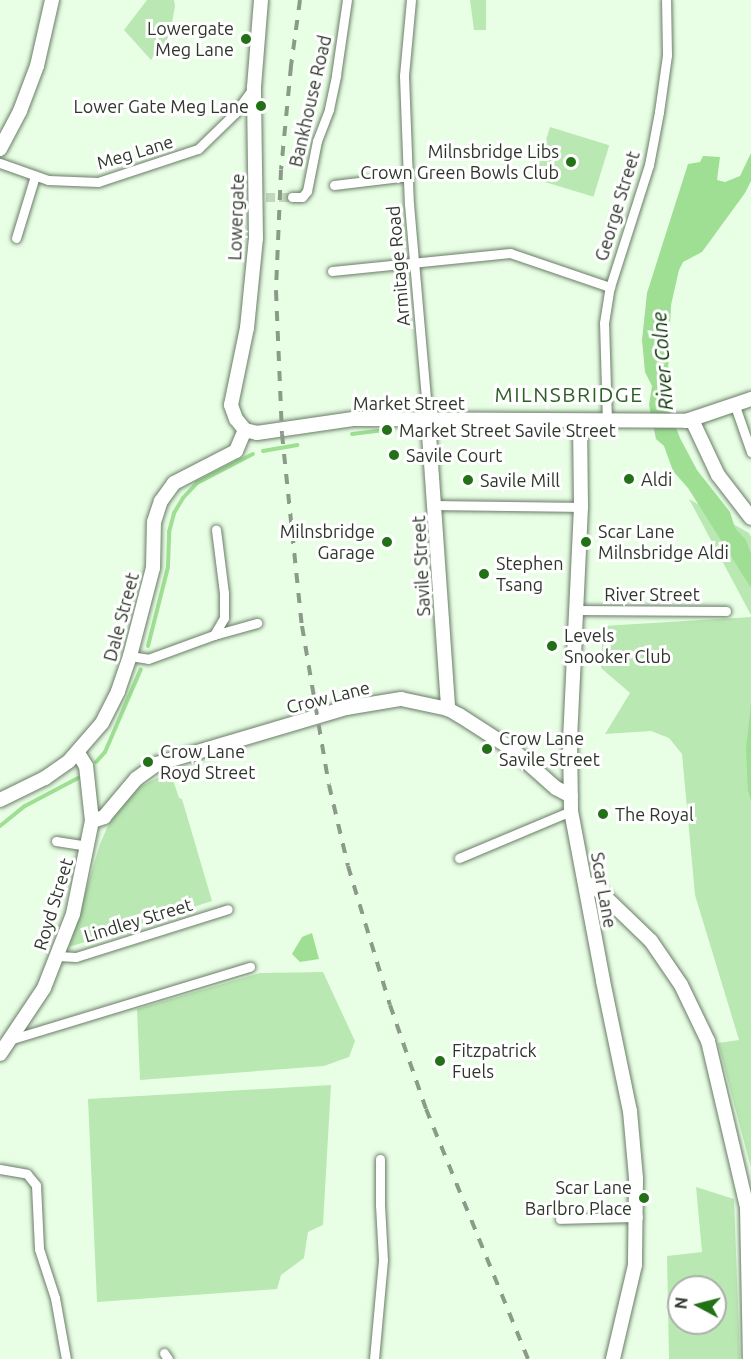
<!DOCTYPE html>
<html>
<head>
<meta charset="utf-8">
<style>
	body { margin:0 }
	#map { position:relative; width:751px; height:1359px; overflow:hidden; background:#e8ffe5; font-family:Ubuntu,sans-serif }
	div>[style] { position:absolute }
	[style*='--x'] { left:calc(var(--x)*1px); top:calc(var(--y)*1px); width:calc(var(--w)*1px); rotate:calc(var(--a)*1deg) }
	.green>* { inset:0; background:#bae8b3; transform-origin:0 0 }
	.water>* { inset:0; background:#9edf94 }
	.stream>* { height:4px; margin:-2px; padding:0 2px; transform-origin:2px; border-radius:2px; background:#9edf94 }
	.street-tunnel>* { height:9px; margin-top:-4.5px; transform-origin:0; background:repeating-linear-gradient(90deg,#c3d7c0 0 9px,transparent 0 13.5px) }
	.roads { filter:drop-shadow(0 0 2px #6a7d67) drop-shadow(0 0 2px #6a7d67) }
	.street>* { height:9px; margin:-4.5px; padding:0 4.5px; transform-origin:4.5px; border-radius:4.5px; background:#fff }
	.secondary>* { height:14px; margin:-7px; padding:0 7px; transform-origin:7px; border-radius:7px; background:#fff }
	.rail>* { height:4px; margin-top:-2px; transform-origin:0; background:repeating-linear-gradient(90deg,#8c9b89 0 10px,transparent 0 20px) }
	.dots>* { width:16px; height:16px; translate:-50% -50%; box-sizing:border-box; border:3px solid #fff; border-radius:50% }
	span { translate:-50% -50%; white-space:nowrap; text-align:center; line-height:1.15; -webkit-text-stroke:6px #fff; paint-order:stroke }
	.poi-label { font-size:18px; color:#2f372d }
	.right { translate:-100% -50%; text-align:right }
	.left { translate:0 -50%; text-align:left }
	.street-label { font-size:18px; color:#2f372d }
	.water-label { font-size:20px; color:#053301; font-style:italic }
	.quarter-label { font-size:21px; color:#2e5f28; letter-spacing:1.5px }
	.north { position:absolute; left:667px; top:1275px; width:60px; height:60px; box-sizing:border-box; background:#fff; border:2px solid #acafab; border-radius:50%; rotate:277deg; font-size:16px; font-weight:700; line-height:24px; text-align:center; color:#2f372d }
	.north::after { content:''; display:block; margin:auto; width:21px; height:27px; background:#227117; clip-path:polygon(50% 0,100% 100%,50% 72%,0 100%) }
</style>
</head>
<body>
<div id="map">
	<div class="green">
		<i style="clip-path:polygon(147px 0,174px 0,175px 6px,170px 34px,163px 49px,155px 53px,151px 60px,124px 30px)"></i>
		<i style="clip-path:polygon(470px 0,486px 0,486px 30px,474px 30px)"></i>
		<i style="left:550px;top:127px;width:62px;height:54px;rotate:17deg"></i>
		<i style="clip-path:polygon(689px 499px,749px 533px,751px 537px,751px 615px)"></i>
		<i style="clip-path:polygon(751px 617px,751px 786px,748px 792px,751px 802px,751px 1168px,718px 1043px,739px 1040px,695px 895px,682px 754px,669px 738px,651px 731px,605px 734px,630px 693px,601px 668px,603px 626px)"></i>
		<i style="clip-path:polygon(170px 771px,179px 798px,182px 799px,212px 901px,69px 947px,100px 844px,110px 821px,123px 803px,140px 787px)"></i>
		<i style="clip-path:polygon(323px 972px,355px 1041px,349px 1057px,324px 1066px,140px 1080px,137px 1009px,260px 973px)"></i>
		<i style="clip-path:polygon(331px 1085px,323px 1225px,308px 1232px,304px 1258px,281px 1275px,277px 1289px,97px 1302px,88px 1099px)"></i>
		<i style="clip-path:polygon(evenodd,696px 1187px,734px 1199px,740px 1359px,669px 1359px,667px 1256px,702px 1252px,696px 1187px,679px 1287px,715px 1287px,715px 1323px,679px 1323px,679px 1287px)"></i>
	</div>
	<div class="water">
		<i style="clip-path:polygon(751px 153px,751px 181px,745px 193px,702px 252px,683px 262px,679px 270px,671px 305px,667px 394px,668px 407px,680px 438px,697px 470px,730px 512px,735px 528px,746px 540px,751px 554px,751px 588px,688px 488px,673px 471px,664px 446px,656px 439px,649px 405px,652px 386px,645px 372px,642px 340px,647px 293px,688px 164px,700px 162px,703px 156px,720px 157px,717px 180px,725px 182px,740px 176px)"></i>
		<i style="clip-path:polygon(751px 703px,751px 802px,748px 792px,746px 749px)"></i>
		<i style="clip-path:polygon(312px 933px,319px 959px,300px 962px,292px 954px,302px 937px)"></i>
	</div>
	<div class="stream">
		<i style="--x:352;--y:434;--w:38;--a:-7"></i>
		<i style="--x:390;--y:429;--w:5;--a:-37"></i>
		<i style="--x:263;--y:451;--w:35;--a:-10"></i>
		<i style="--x:148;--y:646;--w:81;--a:-75.8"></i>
		<i style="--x:168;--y:567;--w:35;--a:-88"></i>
		<i style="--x:169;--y:532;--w:20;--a:-75"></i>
		<i style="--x:174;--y:513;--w:17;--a:-59"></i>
		<i style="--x:183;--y:498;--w:21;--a:-47"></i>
		<i style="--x:197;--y:483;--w:63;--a:-27.4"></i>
		<i style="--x:96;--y:762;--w:13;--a:-48"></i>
		<i style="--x:105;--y:752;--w:90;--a:-66.6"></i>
		<i style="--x:0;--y:826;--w:32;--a:-39"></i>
		<i style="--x:25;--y:806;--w:60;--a:-27.8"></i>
	</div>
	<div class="street-tunnel">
		<i style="--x:266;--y:197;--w:26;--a:0"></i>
	</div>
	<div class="roads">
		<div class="street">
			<i style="--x:411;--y:0;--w:76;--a:95.3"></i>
			<i style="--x:404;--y:76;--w:128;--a:87.8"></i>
			<i style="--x:409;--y:204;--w:217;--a:85"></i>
			<i style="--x:0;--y:163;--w:51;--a:19.5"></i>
			<i style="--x:48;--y:180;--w:50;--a:2.3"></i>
			<i style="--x:98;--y:182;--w:105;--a:-18.3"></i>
			<i style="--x:198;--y:149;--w:52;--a:-44.2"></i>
			<i style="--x:235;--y:113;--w:32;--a:-54"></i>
			<i style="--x:334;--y:185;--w:75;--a:-6.9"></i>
			<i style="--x:292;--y:197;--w:10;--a:0"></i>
			<i style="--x:302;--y:197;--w:8;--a:-50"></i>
			<i style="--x:307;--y:191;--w:51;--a:-78.7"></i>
			<i style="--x:317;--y:141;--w:34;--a:-69"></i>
			<i style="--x:329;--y:109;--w:35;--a:-78"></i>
			<i style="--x:336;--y:75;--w:76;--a:-81.7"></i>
			<i style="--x:16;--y:238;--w:65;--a:-73"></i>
			<i style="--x:332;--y:271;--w:179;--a:-5.8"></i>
			<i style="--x:510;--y:253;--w:106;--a:18.8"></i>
			<i style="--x:735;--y:406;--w:49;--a:70.8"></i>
			<i style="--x:607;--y:422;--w:99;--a:-91.7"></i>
			<i style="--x:604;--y:323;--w:36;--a:-81"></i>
			<i style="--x:610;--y:287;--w:128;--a:-72.3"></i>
			<i style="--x:649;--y:165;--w:54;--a:-79.3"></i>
			<i style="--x:659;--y:112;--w:58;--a:-82"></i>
			<i style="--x:667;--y:55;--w:55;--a:-91"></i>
			<i style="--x:436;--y:505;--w:145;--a:0.8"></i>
			<i style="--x:577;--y:610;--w:149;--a:0.4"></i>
			<i style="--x:214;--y:635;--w:45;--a:-15.6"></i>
			<i style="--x:130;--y:656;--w:18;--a:9"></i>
			<i style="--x:148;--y:659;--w:70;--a:-20"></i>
			<i style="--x:214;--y:635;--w:20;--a:-60"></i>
			<i style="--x:224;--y:618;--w:25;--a:-90"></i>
			<i style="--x:224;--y:593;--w:64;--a:-97.2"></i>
			<i style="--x:56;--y:841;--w:32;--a:9"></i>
			<i style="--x:459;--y:858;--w:121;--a:-22.8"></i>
			<i style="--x:57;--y:956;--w:19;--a:3"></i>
			<i style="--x:76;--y:957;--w:159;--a:-17.5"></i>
			<i style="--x:9;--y:1040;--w:252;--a:-16.9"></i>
			<i style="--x:0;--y:1169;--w:27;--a:10"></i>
			<i style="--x:27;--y:1174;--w:14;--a:51"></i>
			<i style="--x:36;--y:1185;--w:64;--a:87.3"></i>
			<i style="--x:39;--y:1249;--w:52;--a:71.9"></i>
			<i style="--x:55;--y:1298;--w:62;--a:79.8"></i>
			<i style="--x:560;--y:1219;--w:78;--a:-1.5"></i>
			<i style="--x:164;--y:1353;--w:7;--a:56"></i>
			<i style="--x:374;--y:1359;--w:99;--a:-84.8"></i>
			<i style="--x:383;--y:1260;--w:55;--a:-93.1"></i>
			<i style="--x:380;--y:1205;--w:46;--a:-90"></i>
		</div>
		<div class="secondary">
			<i style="--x:0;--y:149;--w:43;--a:-62.2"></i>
			<i style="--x:20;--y:111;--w:48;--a:-69.3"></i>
			<i style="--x:37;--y:66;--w:68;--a:-77.2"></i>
			<i style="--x:428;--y:420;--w:290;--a:86"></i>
			<i style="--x:692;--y:420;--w:61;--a:64.7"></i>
			<i style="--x:718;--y:475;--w:54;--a:52.5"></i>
			<i style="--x:580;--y:423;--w:84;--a:89.3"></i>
			<i style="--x:581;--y:507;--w:230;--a:92.7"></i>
			<i style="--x:570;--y:737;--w:74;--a:89.2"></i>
			<i style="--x:571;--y:811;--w:173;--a:79.3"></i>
			<i style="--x:603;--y:981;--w:133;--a:78.3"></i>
			<i style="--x:630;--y:1111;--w:67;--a:84.9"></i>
			<i style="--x:636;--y:1178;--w:87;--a:90.7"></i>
			<i style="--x:635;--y:1265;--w:97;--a:103.2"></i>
			<i style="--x:245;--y:430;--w:12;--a:14"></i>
			<i style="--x:257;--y:433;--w:97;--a:-8.3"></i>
			<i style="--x:353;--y:419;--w:333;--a:0.3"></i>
			<i style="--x:686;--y:421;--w:69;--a:-18.7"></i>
			<i style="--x:245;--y:430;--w:14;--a:-129"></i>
			<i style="--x:236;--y:419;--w:15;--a:-110"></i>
			<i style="--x:231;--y:405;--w:79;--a:-78.3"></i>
			<i style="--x:247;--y:328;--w:90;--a:-84.3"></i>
			<i style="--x:256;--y:238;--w:151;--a:-90.8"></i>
			<i style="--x:254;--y:87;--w:87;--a:-85.4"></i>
			<i style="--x:0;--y:800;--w:50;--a:-26.1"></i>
			<i style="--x:45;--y:778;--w:29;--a:-35"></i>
			<i style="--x:69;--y:761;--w:50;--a:-49"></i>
			<i style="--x:102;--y:723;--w:36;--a:-63"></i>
			<i style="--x:118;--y:691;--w:37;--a:-71"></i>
			<i style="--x:130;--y:656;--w:91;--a:-75.4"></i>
			<i style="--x:153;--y:568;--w:46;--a:-88.8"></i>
			<i style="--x:154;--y:522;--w:22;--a:-72"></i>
			<i style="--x:161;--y:501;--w:22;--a:-54"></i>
			<i style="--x:174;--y:483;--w:70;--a:-27.3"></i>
			<i style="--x:236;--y:451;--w:23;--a:-67"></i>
			<i style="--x:92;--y:821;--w:13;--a:-18"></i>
			<i style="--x:104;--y:817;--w:50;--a:-49.9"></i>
			<i style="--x:136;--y:779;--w:26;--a:-36"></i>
			<i style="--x:157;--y:764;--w:197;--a:-16.5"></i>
			<i style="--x:346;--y:708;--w:56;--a:-9.3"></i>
			<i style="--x:401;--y:699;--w:48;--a:12"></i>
			<i style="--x:448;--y:709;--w:13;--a:29"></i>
			<i style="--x:459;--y:715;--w:63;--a:32.7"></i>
			<i style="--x:512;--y:749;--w:59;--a:41.6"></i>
			<i style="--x:556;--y:788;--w:17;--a:28"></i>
			<i style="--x:585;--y:883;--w:9;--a:18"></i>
			<i style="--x:594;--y:886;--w:79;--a:44"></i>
			<i style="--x:651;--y:941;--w:53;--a:55.7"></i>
			<i style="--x:681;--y:985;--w:62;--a:64.3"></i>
			<i style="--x:708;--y:1041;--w:171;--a:76.8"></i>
			<i style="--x:747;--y:1207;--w:152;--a:88.9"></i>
			<i style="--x:0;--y:1054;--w:79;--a:-56.3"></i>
			<i style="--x:44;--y:988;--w:79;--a:-68.6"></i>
			<i style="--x:73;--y:914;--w:95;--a:-78.5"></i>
			<i style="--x:92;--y:821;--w:55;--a:-96.2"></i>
			<i style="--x:86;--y:766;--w:15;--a:-122"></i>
		</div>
	</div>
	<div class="rail">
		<i style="--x:300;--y:0;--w:67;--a:97.8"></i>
		<i style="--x:291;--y:66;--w:104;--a:95.5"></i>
		<i style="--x:281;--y:170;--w:121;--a:92.4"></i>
		<i style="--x:276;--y:291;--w:143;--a:87.6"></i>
		<i style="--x:282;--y:434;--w:193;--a:84.1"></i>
		<i style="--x:302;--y:626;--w:161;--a:80.4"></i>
		<i style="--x:329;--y:785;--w:83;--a:76.8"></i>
		<i style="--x:348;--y:866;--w:145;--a:73.2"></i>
		<i style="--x:390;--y:1005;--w:110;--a:70.9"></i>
		<i style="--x:426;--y:1109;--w:270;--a:67.8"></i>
	</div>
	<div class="dots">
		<i style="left:246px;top:39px;background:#227117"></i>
		<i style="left:261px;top:106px;background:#227117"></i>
		<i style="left:571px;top:162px;background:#227117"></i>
		<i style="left:387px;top:430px;background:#227117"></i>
		<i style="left:394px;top:455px;background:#227117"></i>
		<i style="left:629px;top:479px;background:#227117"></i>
		<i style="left:468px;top:480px;background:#227117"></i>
		<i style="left:387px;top:542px;background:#227117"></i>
		<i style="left:586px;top:542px;background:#227117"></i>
		<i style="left:484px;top:574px;background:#227117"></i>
		<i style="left:552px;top:646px;background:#227117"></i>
		<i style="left:487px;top:749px;background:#227117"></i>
		<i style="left:148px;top:762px;background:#227117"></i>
		<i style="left:603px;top:814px;background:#227117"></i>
		<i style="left:440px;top:1061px;background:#227117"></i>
		<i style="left:644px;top:1198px;background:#227117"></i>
	</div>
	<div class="poi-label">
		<span class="right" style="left:234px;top:39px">Lowergate<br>Meg Lane</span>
		<span class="right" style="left:249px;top:106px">Lower Gate Meg Lane</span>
		<span class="right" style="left:559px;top:162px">Milnsbridge Libs<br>Crown Green Bowls Club</span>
		<span class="left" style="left:399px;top:430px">Market Street Savile Street</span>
		<span class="left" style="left:406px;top:455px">Savile Court</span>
		<span class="left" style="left:641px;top:479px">Aldi</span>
		<span class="left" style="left:480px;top:480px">Savile Mill</span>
		<span class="right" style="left:375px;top:542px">Milnsbridge<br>Garage</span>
		<span class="left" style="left:598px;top:542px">Scar Lane<br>Milnsbridge Aldi</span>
		<span class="left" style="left:496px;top:574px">Stephen<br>Tsang</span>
		<span class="left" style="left:564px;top:646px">Levels<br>Snooker Club</span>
		<span class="left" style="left:499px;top:749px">Crow Lane<br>Savile Street</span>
		<span class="left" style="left:160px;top:762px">Crow Lane<br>Royd Street</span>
		<span class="left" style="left:615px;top:814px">The Royal</span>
		<span class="left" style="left:452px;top:1061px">Fitzpatrick<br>Fuels</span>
		<span class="right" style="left:632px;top:1198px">Scar Lane<br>Barlbro Place</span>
	</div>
	<div class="street-label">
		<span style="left:310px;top:101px;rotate:-77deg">Bankhouse Road</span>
		<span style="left:135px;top:152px;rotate:-17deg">Meg Lane</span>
		<span style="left:617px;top:206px;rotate:-73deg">George Street</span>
		<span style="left:236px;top:217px;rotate:-88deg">Lowergate</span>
		<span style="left:398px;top:266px;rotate:-95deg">Armitage Road</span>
		<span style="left:409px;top:403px">Market Street</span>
		<span style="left:421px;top:566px;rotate:-93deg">Savile Street</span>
		<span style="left:652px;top:594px">River Street</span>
		<span style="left:121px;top:617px;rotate:-75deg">Dale Street</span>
		<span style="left:328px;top:697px;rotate:-14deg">Crow Lane</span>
		<span style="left:604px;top:890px;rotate:80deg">Scar Lane</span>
		<span style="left:53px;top:904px;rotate:-73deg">Royd Street</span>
		<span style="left:138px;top:920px;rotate:-17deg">Lindley Street</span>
	</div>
	<div class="water-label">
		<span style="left:662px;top:361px;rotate:-94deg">River Colne</span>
	</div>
	<div class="quarter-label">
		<span style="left:569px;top:394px">MILNSBRIDGE</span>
	</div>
	<div class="north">N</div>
</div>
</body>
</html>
